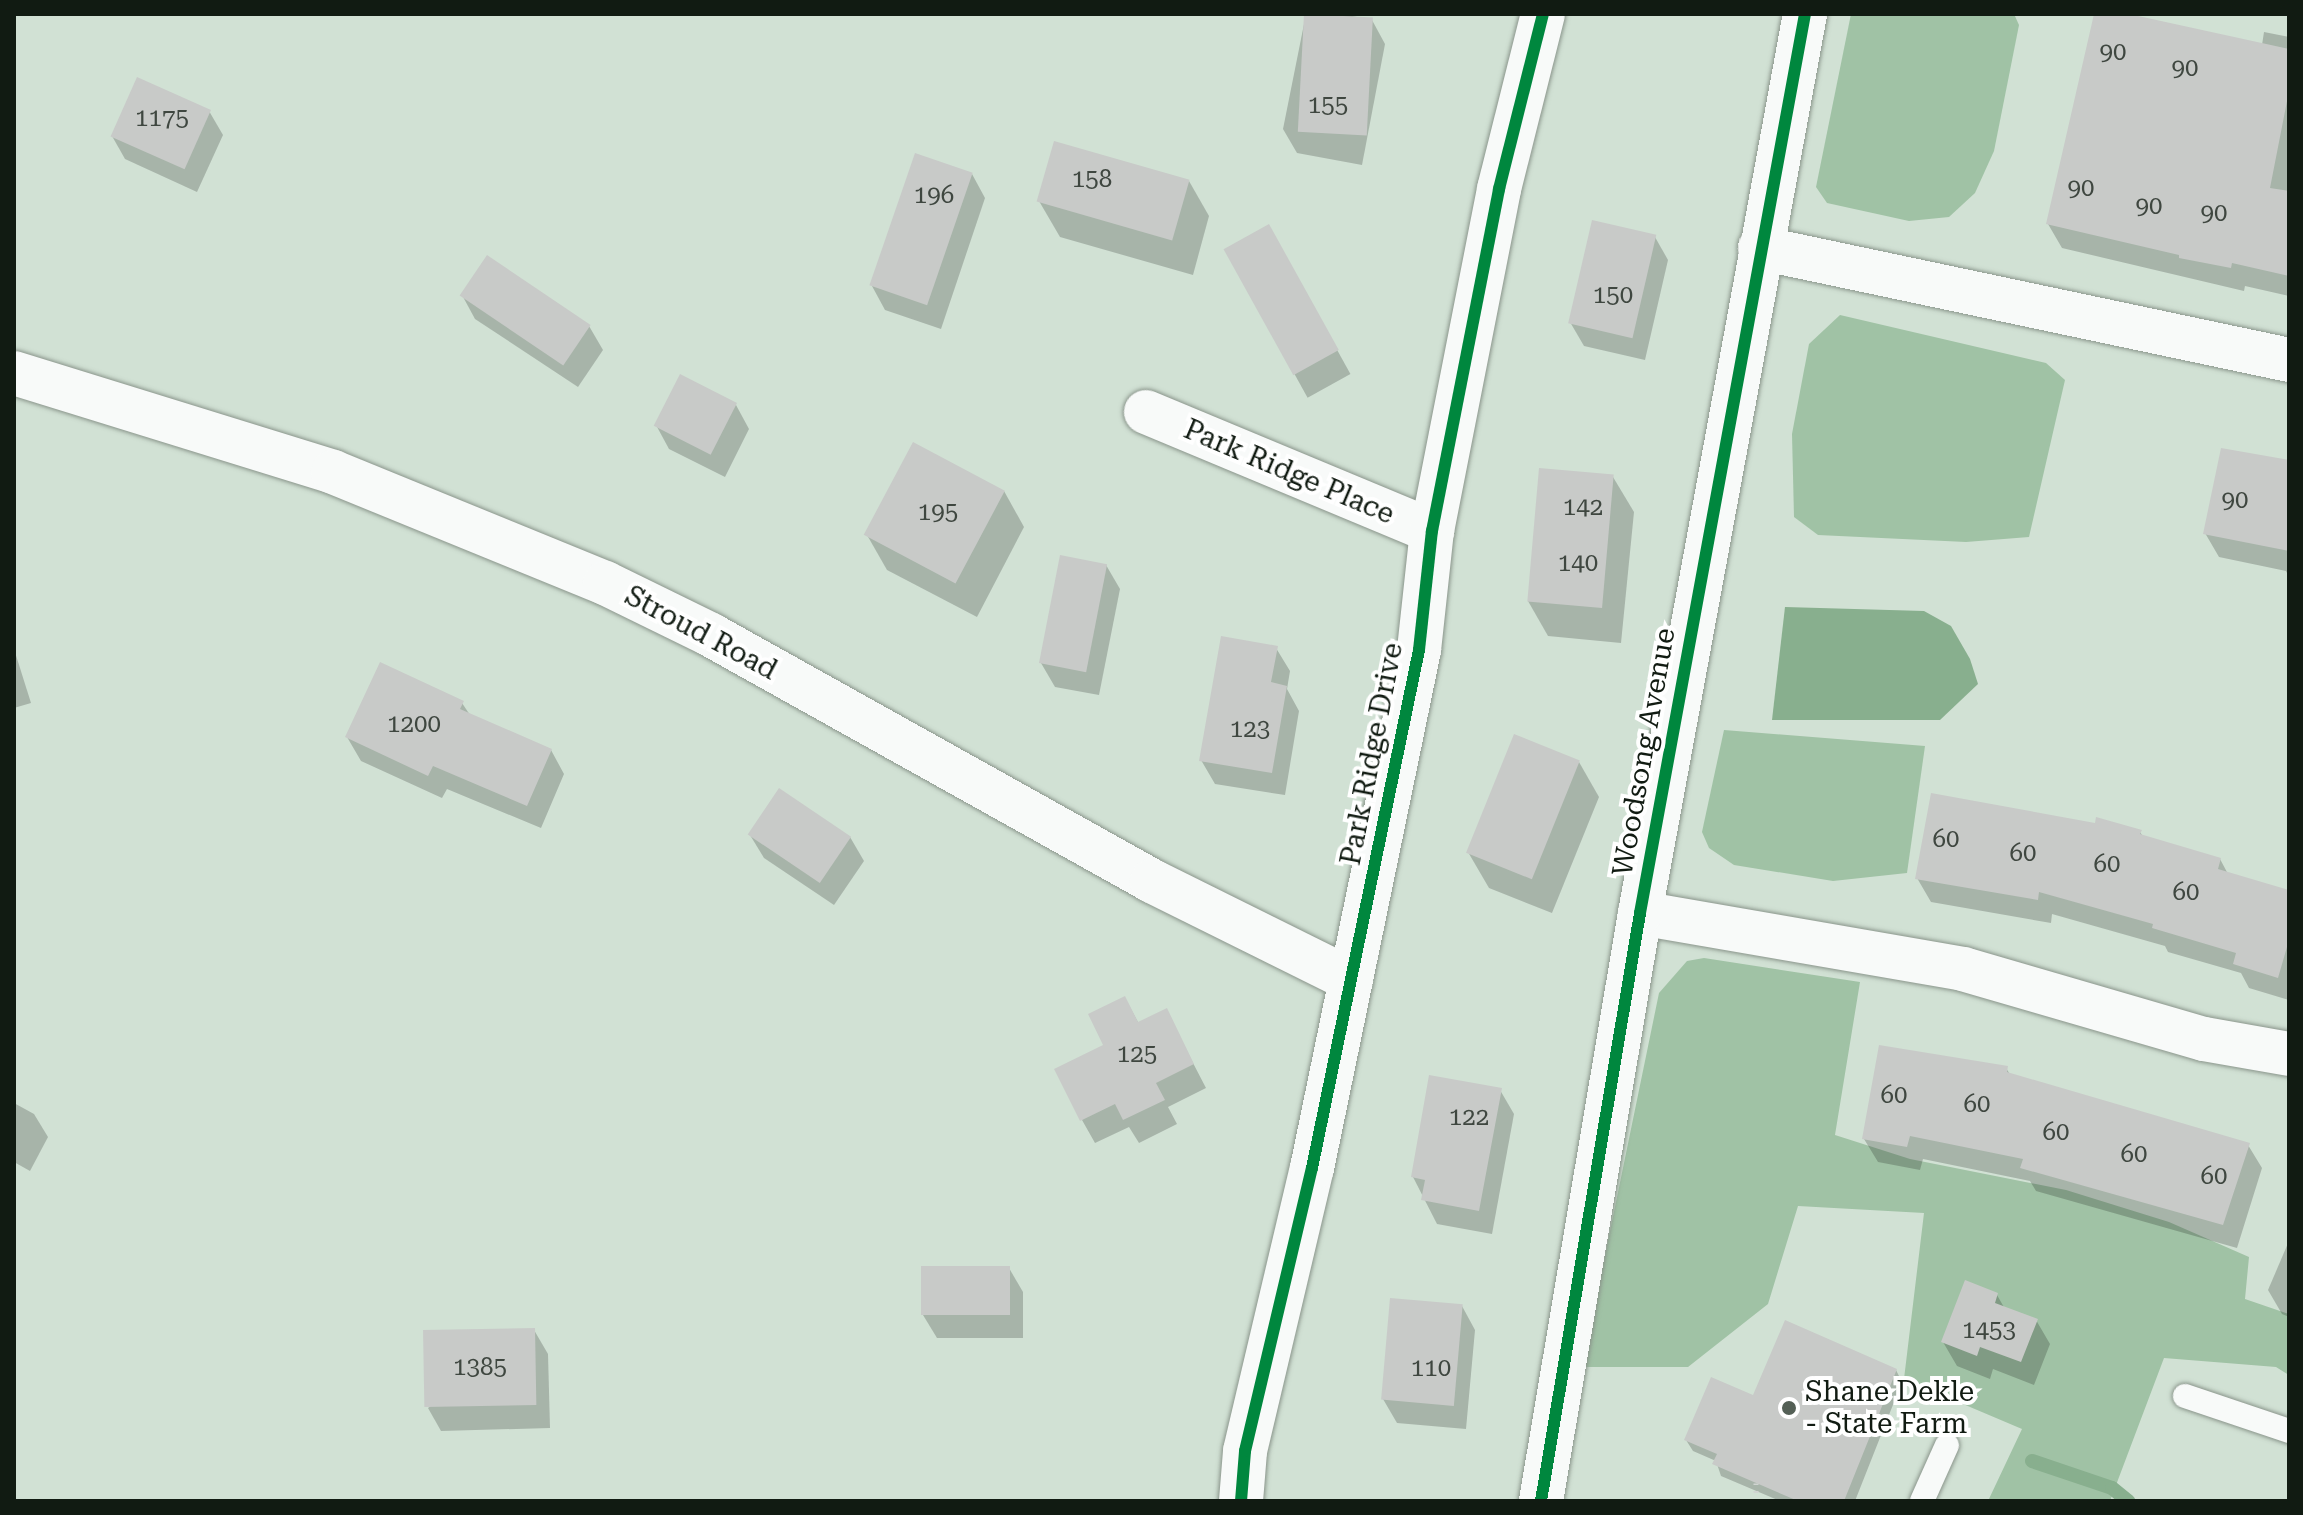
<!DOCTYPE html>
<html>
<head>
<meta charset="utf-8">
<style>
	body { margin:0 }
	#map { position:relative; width:2303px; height:1515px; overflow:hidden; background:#d1e1d4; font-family:"Roboto Serif",serif }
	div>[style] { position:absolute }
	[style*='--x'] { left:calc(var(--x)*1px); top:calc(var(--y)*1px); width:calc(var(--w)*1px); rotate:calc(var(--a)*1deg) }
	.forest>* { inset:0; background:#a0c2a5 }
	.water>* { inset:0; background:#88af8e }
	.shadow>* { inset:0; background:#0003; transform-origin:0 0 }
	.stream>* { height:14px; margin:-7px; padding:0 7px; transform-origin:7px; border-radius:7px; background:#88af8e }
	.building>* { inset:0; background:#c8cac8; transform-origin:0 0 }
	.path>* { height:5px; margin-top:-2.5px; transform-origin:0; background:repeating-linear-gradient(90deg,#d0d4d1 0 2px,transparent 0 8px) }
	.roads { filter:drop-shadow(0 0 2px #8a958b) drop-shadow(0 0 2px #8a958b) }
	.service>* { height:24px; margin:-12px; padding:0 12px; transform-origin:12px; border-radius:12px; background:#f8faf9 }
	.minor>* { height:44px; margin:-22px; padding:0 22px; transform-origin:22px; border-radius:22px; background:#f8faf9 }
	.cycleway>* { height:12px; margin:-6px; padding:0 6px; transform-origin:6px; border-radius:6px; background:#00873e }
	.dots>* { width:22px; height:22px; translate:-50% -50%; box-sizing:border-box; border:4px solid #fff; border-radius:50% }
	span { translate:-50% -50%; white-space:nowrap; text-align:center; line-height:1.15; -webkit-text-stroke:8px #fff; paint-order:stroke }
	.number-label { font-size:24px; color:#3f4740 }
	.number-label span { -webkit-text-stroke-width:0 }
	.street-label { font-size:28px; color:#111b12 }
	.poi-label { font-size:28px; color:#111b12 }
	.left { translate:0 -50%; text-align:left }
	.frame { position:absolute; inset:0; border:16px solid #111b12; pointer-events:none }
</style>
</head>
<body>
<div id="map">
	<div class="forest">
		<i style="clip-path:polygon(1851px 14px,2014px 14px,2019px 25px,1994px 151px,1975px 193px,1949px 217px,1909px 221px,1827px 203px,1816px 187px)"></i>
		<i style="clip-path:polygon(1840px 315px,2046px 363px,2065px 380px,2029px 537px,1966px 542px,1818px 535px,1794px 517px,1792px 434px,1809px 344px)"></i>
		<i style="clip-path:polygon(1724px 730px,1925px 746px,1907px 873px,1833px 881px,1734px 865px,1709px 848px,1702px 832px)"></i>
		<i style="clip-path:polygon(1704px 958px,1860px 982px,1835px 1135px,1910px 1159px,2066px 1190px,2169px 1222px,2249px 1257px,2245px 1299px,2289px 1314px,2289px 1375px,2276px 1367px,2164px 1358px,2110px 1501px,1988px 1501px,2022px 1429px,1904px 1379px,1924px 1213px,1798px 1206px,1768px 1304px,1688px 1367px,1582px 1367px,1659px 993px,1687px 961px)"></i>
	</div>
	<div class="water">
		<i style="clip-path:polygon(1785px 607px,1924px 611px,1951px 626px,1970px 659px,1978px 684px,1940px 720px,1772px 720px)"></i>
	</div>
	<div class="shadow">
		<i style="clip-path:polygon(1306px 14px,1342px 14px,1372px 20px,1385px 44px,1362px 165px,1297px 153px,1283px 129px)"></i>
		<i style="clip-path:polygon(2096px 14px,2116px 14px,2262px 45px,2264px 32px,2289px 37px,2289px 296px,2245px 286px,2244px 291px,2062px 248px,2048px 224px)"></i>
		<i style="clip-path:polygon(209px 111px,223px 135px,197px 192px,125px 159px,112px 136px)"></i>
		<i style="clip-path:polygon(972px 174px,985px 198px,941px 329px,885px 310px,872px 286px)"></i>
		<i style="clip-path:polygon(1189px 181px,1209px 216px,1193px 275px,1060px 237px,1039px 201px)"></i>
		<i style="left:1269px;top:227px;width:168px;height:49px;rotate:61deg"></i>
		<i style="clip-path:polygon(1655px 237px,1668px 260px,1645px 360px,1584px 346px,1570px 322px)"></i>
		<i style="clip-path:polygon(462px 295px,589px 326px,603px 350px,578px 387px,475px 319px)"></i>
		<i style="clip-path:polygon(736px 405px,749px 429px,725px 477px,669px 449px,656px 425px)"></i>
		<i style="clip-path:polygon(2289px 463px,2289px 577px,2286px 571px,2219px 557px,2205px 533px)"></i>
		<i style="clip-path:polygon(1613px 477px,1634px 512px,1621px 643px,1548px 636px,1528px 601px)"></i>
		<i style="clip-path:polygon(1004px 491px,1024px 527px,977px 617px,887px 570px,867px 535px)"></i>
		<i style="clip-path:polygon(1106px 565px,1120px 589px,1099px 695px,1055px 687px,1041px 663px)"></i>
		<i style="clip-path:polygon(1276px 648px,1290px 671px,1287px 689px,1299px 711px,1285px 795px,1215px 784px,1201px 760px)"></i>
		<i style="clip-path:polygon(14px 649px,31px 703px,14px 708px)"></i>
		<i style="clip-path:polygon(462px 703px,470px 715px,551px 750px,564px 774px,541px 828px,447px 789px,442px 798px,361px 761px,347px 737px)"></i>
		<i style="clip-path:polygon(1579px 762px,1599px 797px,1552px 913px,1489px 888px,1468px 852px)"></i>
		<i style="clip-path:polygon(2140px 832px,2144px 838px,2220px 859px,2228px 874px,2289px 892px,2289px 1000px,2249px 988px,2241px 973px,2168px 952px,2165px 946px,2052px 914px,2051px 923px,1931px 902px,1917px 878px)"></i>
		<i style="clip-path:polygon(750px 835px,850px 837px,864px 861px,834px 905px,764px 858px)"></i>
		<i style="clip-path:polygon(1125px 998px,1139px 1024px,1166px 1011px,1206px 1088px,1168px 1107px,1177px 1124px,1139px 1143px,1129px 1127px,1095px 1143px,1082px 1120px)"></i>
		<i style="clip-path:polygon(2006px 1068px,2011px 1076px,2248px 1145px,2262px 1168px,2237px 1248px,2036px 1191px,2030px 1181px,1923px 1159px,1920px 1170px,1878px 1162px,1864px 1139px)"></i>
		<i style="clip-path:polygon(1500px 1090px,1514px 1114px,1492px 1234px,1437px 1224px,1413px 1177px)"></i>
		<i style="clip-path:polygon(14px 1103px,34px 1114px,48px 1137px,30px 1171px,14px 1162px)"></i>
		<i style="clip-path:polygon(2289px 1241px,2289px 1317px,2282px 1314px,2268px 1290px)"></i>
		<i style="clip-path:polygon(1009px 1268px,1023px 1292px,1023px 1338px,937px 1338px,923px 1315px)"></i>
		<i style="clip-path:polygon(1997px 1295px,2005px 1309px,2036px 1320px,2050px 1344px,2034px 1385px,1993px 1369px,1990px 1379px,1957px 1366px,1943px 1342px)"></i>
		<i style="clip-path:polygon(1462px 1306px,1475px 1330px,1466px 1429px,1397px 1423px,1383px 1399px)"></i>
		<i style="clip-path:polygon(534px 1330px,548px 1354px,550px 1428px,441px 1431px,428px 1408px)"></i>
		<i style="clip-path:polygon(1896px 1370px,1902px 1382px,1855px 1501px,1780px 1501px,1721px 1476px,1716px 1461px,1693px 1451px,1686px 1440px,1754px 1397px)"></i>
	</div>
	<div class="stream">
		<i style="--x:2032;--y:1461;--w:84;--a:18.6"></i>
		<i style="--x:2112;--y:1488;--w:21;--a:39"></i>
	</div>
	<div class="building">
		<i style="left:1304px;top:14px;width:69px;height:118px;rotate:3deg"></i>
		<i style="clip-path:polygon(2094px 14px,2129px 14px,2289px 49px,2289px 91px,2270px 188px,2289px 191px,2289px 276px,2232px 263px,2231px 268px,2179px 258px,2179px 255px,2046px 224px)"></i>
		<i style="left:137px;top:77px;width:81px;height:65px;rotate:24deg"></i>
		<i style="left:1054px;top:141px;width:141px;height:63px;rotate:16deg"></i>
		<i style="left:915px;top:153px;width:61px;height:140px;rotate:19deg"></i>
		<i style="left:1592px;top:220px;width:66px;height:106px;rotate:13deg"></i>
		<i style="left:1269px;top:224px;width:144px;height:52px;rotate:61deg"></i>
		<i style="left:487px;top:255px;width:125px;height:49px;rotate:34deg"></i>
		<i style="left:680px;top:374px;width:64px;height:58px;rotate:27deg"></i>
		<i style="left:913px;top:442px;width:104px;height:105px;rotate:28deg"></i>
		<i style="clip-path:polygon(2221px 448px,2289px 460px,2289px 551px,2203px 534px)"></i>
		<i style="left:1539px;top:468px;width:75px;height:134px;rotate:5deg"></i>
		<i style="left:1060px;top:555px;width:48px;height:110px;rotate:11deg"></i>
		<i style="clip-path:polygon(1221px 636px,1278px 646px,1271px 682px,1287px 686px,1272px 773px,1199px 761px)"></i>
		<i style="clip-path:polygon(380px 662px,464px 701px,460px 709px,552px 749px,527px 806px,433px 766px,428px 776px,345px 737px)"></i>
		<i style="left:1514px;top:734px;width:71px;height:128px;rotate:22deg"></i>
		<i style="left:779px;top:788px;width:87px;height:56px;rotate:34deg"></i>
		<i style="clip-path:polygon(1931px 793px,2095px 823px,2096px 817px,2142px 830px,2140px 834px,2221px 858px,2218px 869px,2289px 890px,2289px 940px,2278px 978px,2233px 964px,2236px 953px,2152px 928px,2153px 924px,2039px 892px,2038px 900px,1915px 879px)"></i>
		<i style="clip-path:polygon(1125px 996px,1138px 1022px,1167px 1008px,1194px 1064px,1156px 1083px,1165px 1100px,1123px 1120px,1115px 1104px,1080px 1121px,1054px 1069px,1103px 1045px,1088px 1014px)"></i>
		<i style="clip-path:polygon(1879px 1045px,2008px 1066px,2007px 1072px,2250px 1143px,2223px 1225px,2020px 1168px,2023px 1159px,1910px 1136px,1907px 1147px,1862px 1139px)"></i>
		<i style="clip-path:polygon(1429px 1075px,1502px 1088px,1479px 1211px,1421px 1200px,1425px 1180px,1411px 1177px)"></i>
		<i style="left:921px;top:1266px;width:89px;height:49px"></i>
		<i style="clip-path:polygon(1965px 1280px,1998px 1293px,1995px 1303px,2038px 1319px,2021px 1362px,1980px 1347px,1977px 1356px,1941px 1342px)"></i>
		<i style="left:1390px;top:1298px;width:73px;height:102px;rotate:5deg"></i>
		<i style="clip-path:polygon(1785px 1320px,1897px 1369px,1844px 1501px,1798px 1501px,1712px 1464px,1717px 1454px,1684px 1440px,1711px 1377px,1753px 1395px)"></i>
		<i style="left:535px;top:1328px;width:77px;height:112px;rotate:89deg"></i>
	</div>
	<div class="path">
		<i style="--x:1756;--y:1483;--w:18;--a:90"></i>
	</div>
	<div class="roads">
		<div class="service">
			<i style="--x:2185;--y:1396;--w:110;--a:18.6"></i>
			<i style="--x:1922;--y:1501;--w:61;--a:-65.9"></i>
		</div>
		<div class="minor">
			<i style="--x:1760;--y:248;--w:541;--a:11.95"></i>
			<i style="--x:14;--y:373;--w:334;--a:17.2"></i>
			<i style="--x:333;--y:472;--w:294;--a:22.2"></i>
			<i style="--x:605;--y:583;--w:118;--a:26.1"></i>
			<i style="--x:711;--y:635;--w:505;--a:29.15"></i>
			<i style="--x:1152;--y:881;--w:222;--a:26.4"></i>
			<i style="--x:1146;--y:412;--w:310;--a:22.6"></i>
			<i style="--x:1640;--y:913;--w:328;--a:9.8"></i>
			<i style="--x:1963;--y:969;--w:251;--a:16.2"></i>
			<i style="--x:2204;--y:1039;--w:86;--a:10"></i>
			<i style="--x:1241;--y:1501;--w:50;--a:-85.4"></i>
			<i style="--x:1245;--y:1451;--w:291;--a:-76.7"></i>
			<i style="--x:1312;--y:1168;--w:529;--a:-78.33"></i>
			<i style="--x:1419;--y:650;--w:120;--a:-83.8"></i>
			<i style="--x:1432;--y:531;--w:349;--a:-78.9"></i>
			<i style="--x:1499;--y:189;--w:180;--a:-75.9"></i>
			<i style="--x:1541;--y:1501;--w:596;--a:-80.44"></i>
			<i style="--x:1640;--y:913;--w:914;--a:-79.6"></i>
		</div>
	</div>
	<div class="cycleway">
		<i style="--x:1241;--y:1501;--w:50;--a:-85.4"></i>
		<i style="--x:1245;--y:1451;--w:291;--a:-76.7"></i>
		<i style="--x:1312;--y:1168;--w:529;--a:-78.33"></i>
		<i style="--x:1419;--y:650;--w:120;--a:-83.8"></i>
		<i style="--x:1432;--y:531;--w:349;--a:-78.9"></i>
		<i style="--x:1499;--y:189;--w:180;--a:-75.9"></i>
		<i style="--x:1541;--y:1501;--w:596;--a:-80.44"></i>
		<i style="--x:1640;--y:913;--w:914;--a:-79.6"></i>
	</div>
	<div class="dots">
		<i style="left:1789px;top:1408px;background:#546056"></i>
	</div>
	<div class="number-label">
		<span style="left:2113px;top:53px">90</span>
		<span style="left:2185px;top:69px">90</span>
		<span style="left:1328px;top:106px">155</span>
		<span style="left:162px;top:119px">1175</span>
		<span style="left:1092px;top:180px">158</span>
		<span style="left:2081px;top:189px">90</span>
		<span style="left:934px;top:196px">196</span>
		<span style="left:2149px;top:207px">90</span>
		<span style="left:2214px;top:214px">90</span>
		<span style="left:1613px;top:296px">150</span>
		<span style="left:2235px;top:501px">90</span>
		<span style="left:1583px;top:508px">142</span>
		<span style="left:938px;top:513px">195</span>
		<span style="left:1578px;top:564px">140</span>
		<span style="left:414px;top:725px">1200</span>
		<span style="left:1250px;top:730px">123</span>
		<span style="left:1946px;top:840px">60</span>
		<span style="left:2023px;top:854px">60</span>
		<span style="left:2107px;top:865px">60</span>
		<span style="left:2186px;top:893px">60</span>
		<span style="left:1137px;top:1055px">125</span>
		<span style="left:1894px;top:1096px">60</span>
		<span style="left:1977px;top:1105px">60</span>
		<span style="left:1469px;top:1118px">122</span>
		<span style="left:2056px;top:1133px">60</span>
		<span style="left:2134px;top:1155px">60</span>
		<span style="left:2214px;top:1177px">60</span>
		<span style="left:1989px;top:1331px">1453</span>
		<span style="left:480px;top:1368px">1385</span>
		<span style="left:1431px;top:1369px">110</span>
	</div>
	<div class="street-label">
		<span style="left:1289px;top:472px;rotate:23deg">Park Ridge Place</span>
		<span style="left:701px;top:633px;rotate:28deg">Stroud Road</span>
		<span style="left:1644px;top:752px;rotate:-80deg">Woodsong Avenue</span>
		<span style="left:1372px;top:754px;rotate:-79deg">Park Ridge Drive</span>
	</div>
	<div class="poi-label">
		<span class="left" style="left:1805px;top:1408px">Shane Dekle<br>- State Farm</span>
	</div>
	<div class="frame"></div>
</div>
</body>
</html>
